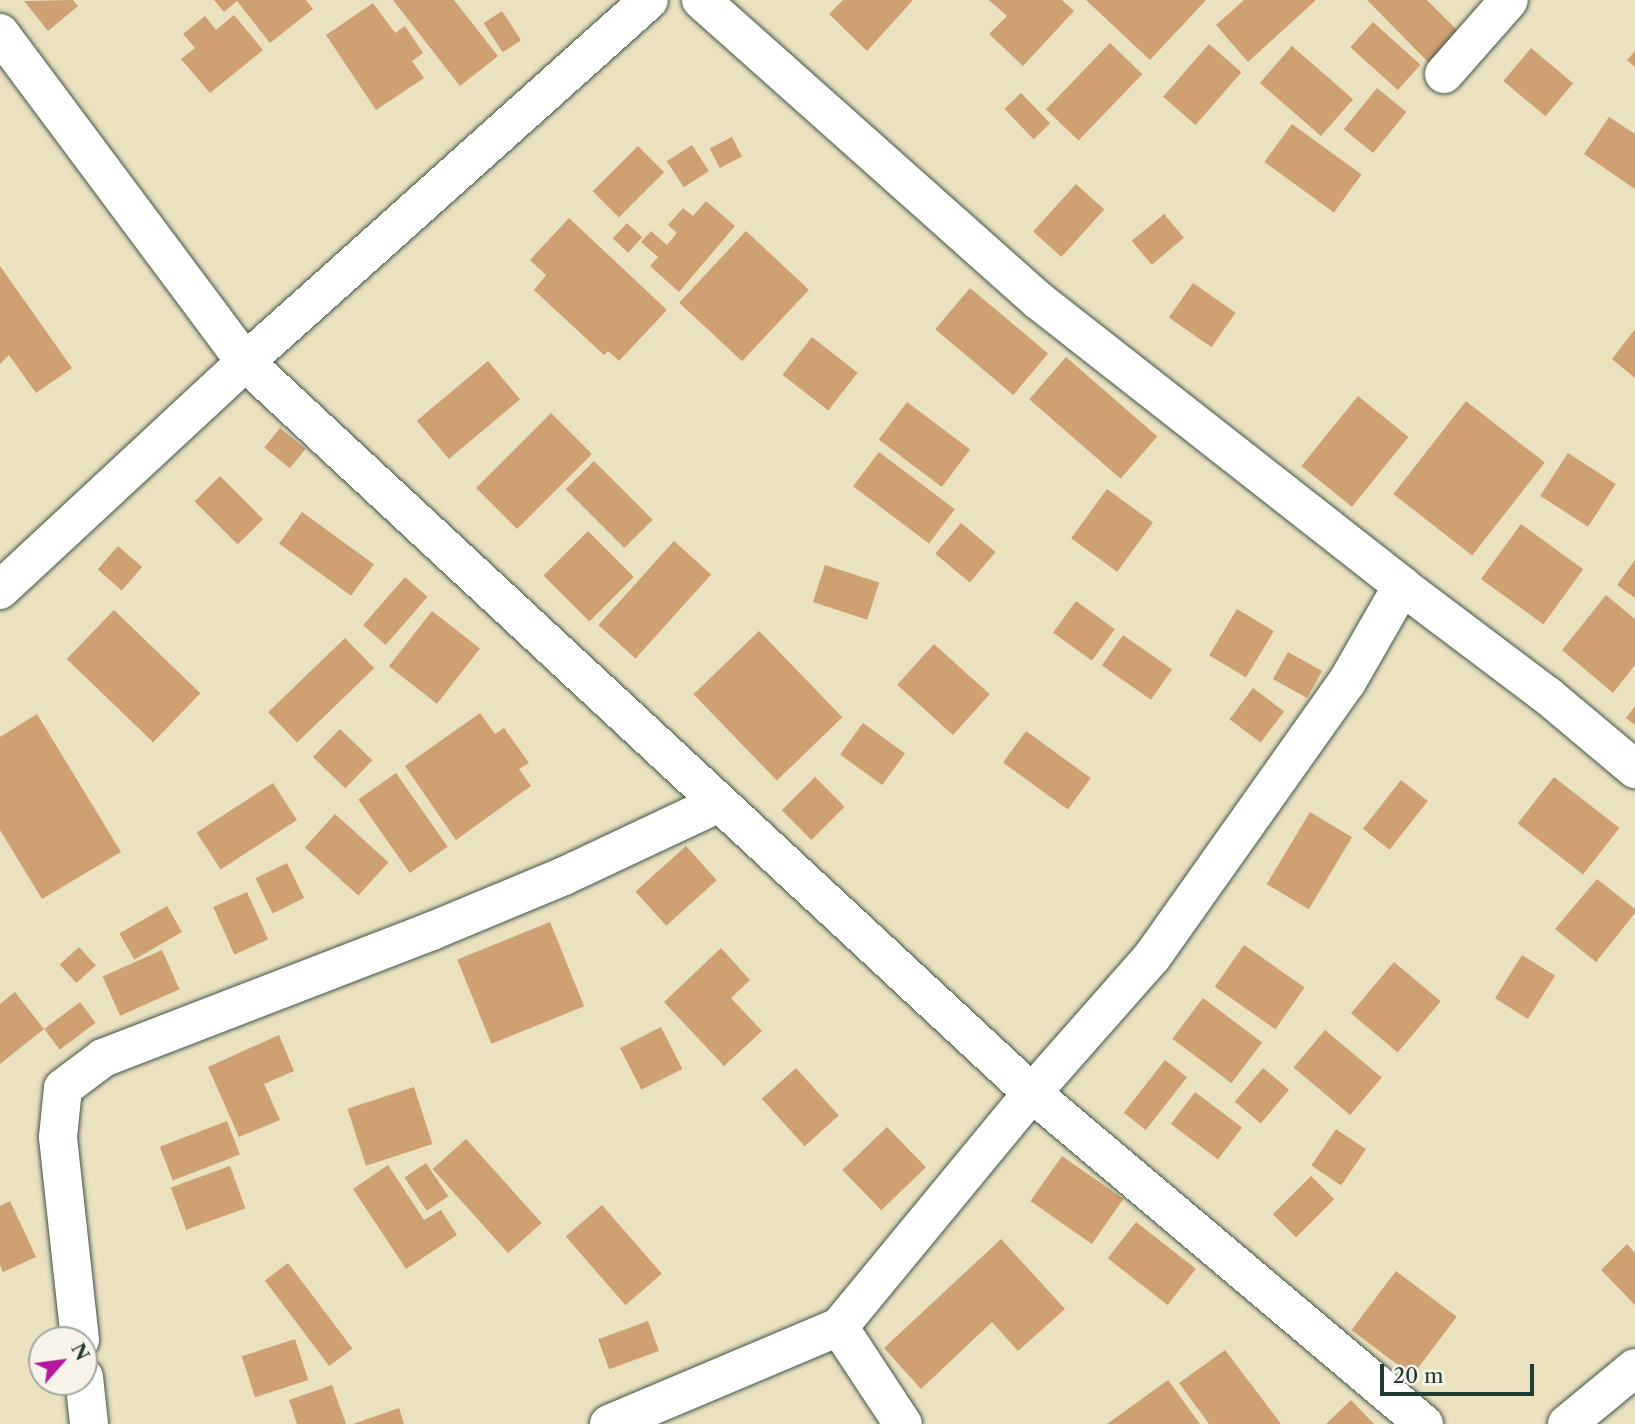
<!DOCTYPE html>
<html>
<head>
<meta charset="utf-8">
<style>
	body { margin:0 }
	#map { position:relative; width:1635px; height:1424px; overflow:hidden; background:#eae1bf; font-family:"Libre Caslon Text",serif }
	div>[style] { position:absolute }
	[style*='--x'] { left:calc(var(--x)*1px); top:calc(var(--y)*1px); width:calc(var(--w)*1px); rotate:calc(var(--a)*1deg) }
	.building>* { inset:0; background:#cfa172; transform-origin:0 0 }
	.roads { filter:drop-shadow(0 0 2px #3d5649) drop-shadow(0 0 2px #3d5649) }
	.street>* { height:38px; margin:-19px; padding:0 19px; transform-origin:19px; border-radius:19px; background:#fff }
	span { translate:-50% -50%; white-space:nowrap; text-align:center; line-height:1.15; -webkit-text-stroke:5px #f7f3e8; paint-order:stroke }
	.north { position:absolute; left:28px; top:1326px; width:70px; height:70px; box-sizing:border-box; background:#f7f3e8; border:2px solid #a1aaa0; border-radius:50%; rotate:62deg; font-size:19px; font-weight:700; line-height:28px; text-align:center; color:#1f3d34 }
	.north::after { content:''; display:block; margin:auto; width:24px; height:32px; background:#b5179e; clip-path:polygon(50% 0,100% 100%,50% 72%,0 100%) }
	.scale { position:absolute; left:1380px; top:1364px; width:154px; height:32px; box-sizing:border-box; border:4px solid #1f3d34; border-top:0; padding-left:9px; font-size:21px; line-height:24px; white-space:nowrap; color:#1f3d34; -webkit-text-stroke:5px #f7f3e8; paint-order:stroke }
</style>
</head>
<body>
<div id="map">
	<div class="building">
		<i style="clip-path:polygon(73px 0,78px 6px,48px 31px,24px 1px)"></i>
		<i style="clip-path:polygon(214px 0,306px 0,313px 9px,270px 43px,237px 1px,224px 12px)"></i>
		<i style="clip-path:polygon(393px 0,454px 0,498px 56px,460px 86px)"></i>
		<i style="clip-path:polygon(843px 0,913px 0,867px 51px,829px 14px)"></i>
		<i style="clip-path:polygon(989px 0,1062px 0,1074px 11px,1023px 66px,989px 34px,1007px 16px)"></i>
		<i style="clip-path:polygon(1086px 0,1206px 0,1150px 60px)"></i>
		<i style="clip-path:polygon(1244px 0,1316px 0,1248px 62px,1216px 25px)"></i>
		<i style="clip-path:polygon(1367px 0,1427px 0,1459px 32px,1429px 63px)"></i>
		<i style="clip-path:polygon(373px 3px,395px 33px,405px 26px,423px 53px,412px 61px,424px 78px,376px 110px,326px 35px)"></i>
		<i style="left:502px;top:11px;width:35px;height:22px;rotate:57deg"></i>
		<i style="clip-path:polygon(234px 15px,263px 50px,210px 93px,181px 59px,195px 48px,183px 34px,205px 16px,216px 30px)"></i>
		<i style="left:1373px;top:22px;width:64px;height:34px;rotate:42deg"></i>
		<i style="left:1110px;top:43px;width:45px;height:92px;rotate:44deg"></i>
		<i style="left:1209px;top:44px;width:43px;height:70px;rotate:41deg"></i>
		<i style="left:1292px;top:46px;width:81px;height:49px;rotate:41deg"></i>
		<i style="left:1531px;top:48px;width:55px;height:43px;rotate:40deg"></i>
		<i style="clip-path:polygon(1635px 51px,1635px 67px,1627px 60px)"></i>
		<i style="left:1377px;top:88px;width:38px;height:53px;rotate:39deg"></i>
		<i style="left:1021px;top:93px;width:42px;height:23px;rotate:46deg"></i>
		<i style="clip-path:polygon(1609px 117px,1635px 134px,1635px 189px,1584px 154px)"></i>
		<i style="left:1292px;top:124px;width:86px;height:47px;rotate:36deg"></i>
		<i style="left:732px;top:137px;width:22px;height:25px;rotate:63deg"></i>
		<i style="left:692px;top:145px;width:31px;height:30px;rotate:57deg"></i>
		<i style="left:638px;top:146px;width:37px;height:64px;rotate:45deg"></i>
		<i style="left:1076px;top:184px;width:38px;height:64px;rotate:42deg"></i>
		<i style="clip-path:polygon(706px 201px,735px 226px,679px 292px,650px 266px,658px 257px,641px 242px,651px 231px,667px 245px,677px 233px,668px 225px,683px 208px,693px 216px)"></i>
		<i style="left:1164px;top:214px;width:31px;height:42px;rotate:50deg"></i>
		<i style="clip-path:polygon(569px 218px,667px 310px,619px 361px,608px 351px,604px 355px,534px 290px,546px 275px,530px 260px)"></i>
		<i style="left:627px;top:223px;width:21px;height:21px;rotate:43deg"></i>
		<i style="left:746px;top:231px;width:86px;height:98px;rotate:43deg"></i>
		<i style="clip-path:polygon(0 266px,72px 368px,36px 393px,9px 355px,0 364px)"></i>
		<i style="left:1193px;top:283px;width:52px;height:42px;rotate:35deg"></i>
		<i style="left:970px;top:288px;width:102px;height:54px;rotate:40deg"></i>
		<i style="clip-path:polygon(1635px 329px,1635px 378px,1612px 359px)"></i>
		<i style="left:812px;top:337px;width:58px;height:48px;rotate:38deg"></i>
		<i style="left:1066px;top:357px;width:121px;height:56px;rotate:41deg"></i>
		<i style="left:488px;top:361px;width:50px;height:93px;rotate:50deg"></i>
		<i style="left:1358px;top:396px;width:65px;height:90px;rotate:39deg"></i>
		<i style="left:1466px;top:401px;width:100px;height:118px;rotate:38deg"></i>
		<i style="left:907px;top:402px;width:79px;height:47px;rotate:37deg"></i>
		<i style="left:551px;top:413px;width:58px;height:106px;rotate:45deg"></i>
		<i style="left:280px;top:428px;width:33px;height:25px;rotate:39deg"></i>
		<i style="left:879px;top:452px;width:95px;height:43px;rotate:37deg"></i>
		<i style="left:1568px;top:453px;width:57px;height:51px;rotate:33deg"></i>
		<i style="left:594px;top:461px;width:83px;height:40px;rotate:45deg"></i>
		<i style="left:220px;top:476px;width:61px;height:36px;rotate:45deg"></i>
		<i style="left:1107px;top:489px;width:57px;height:61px;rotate:36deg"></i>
		<i style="left:302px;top:512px;width:89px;height:39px;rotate:36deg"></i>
		<i style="left:961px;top:523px;width:45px;height:40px;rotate:40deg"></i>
		<i style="left:1521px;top:524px;width:77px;height:68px;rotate:36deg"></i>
		<i style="left:588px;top:531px;width:65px;height:63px;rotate:45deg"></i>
		<i style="left:674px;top:541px;width:50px;height:113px;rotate:42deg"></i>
		<i style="left:118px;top:546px;width:32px;height:31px;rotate:41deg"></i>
		<i style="clip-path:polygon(1635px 560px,1635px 598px,1617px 585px)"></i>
		<i style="left:825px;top:565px;width:57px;height:39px;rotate:18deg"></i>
		<i style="left:405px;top:577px;width:30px;height:64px;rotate:41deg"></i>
		<i style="clip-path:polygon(1606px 595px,1635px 619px,1635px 665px,1613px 693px,1562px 650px)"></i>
		<i style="left:1076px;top:601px;width:48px;height:39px;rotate:36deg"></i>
		<i style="left:1237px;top:609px;width:43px;height:54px;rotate:31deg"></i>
		<i style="left:114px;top:610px;width:120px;height:68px;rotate:44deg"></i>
		<i style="left:432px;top:611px;width:61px;height:70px;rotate:38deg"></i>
		<i style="left:759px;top:631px;width:120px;height:91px;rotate:46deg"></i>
		<i style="left:1123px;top:635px;width:60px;height:37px;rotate:35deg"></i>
		<i style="left:345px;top:638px;width:42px;height:107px;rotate:46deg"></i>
		<i style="left:934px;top:644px;width:75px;height:55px;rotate:42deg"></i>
		<i style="left:1288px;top:652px;width:39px;height:31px;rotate:29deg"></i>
		<i style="left:1253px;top:688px;width:39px;height:39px;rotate:37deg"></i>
		<i style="clip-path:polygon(1635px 706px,1635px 725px,1626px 718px)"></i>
		<i style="clip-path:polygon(480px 713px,495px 734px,504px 728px,529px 763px,519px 769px,531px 786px,456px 840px,405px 766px)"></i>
		<i style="clip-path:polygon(37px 714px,121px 852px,42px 899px,0 830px,0 737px)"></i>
		<i style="left:863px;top:723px;width:52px;height:39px;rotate:36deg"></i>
		<i style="left:340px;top:729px;width:45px;height:39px;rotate:44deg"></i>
		<i style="left:1026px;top:731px;width:80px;height:39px;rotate:36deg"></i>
		<i style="left:396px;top:773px;width:90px;height:46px;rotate:55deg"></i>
		<i style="left:815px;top:777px;width:42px;height:47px;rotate:45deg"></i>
		<i style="left:1554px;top:777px;width:83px;height:59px;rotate:38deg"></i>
		<i style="left:1401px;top:780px;width:34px;height:62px;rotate:38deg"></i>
		<i style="left:273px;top:783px;width:44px;height:91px;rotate:57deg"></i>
		<i style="left:1310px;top:812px;width:49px;height:84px;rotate:31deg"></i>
		<i style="left:335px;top:814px;width:72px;height:45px;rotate:42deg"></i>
		<i style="left:686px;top:846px;width:46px;height:68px;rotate:48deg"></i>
		<i style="left:287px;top:863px;width:39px;height:35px;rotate:64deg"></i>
		<i style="clip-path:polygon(1597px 879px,1635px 909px,1635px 913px,1596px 962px,1555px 929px)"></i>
		<i style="left:247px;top:892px;width:52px;height:37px;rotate:66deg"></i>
		<i style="left:167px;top:906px;width:30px;height:55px;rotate:60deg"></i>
		<i style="left:550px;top:922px;width:91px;height:100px;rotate:68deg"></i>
		<i style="left:1244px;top:945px;width:74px;height:51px;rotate:35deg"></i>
		<i style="left:79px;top:947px;width:25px;height:26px;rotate:48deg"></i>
		<i style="clip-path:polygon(721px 948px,750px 980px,731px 998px,762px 1031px,724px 1066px,664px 1002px)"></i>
		<i style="left:162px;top:950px;width:43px;height:65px;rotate:66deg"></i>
		<i style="left:1522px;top:955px;width:39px;height:51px;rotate:32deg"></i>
		<i style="left:1394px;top:962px;width:61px;height:67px;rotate:40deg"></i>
		<i style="clip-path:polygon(15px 992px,44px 1029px,0 1064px,0 1004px)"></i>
		<i style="left:1203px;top:998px;width:74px;height:51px;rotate:37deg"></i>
		<i style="left:80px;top:1002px;width:26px;height:45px;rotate:53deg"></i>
		<i style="left:661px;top:1027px;width:47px;height:46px;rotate:63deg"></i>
		<i style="left:1325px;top:1030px;width:74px;height:49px;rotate:40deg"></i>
		<i style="clip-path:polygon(279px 1035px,294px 1071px,264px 1084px,280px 1120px,239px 1137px,208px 1067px)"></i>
		<i style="left:1165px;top:1060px;width:28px;height:67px;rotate:38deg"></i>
		<i style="left:796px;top:1068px;width:64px;height:46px;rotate:48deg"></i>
		<i style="left:1263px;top:1068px;width:34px;height:44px;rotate:40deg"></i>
		<i style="left:414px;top:1087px;width:60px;height:70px;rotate:72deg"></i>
		<i style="left:1195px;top:1092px;width:59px;height:40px;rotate:37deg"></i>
		<i style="left:227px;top:1121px;width:36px;height:72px;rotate:69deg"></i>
		<i style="left:887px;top:1127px;width:56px;height:62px;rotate:46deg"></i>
		<i style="left:1336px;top:1129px;width:36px;height:44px;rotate:34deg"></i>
		<i style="left:466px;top:1139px;width:113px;height:45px;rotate:48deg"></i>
		<i style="left:1062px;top:1156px;width:75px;height:55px;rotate:35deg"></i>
		<i style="left:426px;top:1163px;width:40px;height:26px;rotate:56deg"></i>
		<i style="clip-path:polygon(388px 1165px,424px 1220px,441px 1210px,457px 1235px,406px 1269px,353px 1189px)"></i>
		<i style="left:230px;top:1166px;width:45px;height:63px;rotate:70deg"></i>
		<i style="left:1311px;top:1176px;width:33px;height:54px;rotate:45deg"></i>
		<i style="clip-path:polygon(10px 1201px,36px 1257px,3px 1272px,0 1265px,0 1206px)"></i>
		<i style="left:602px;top:1205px;width:91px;height:48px;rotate:49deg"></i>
		<i style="left:1136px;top:1222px;width:76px;height:46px;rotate:38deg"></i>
		<i style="clip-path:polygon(1001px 1239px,1065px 1309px,1018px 1351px,992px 1322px,921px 1389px,884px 1348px)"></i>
		<i style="clip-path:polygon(1627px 1244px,1635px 1253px,1635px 1305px,1601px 1270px)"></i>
		<i style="left:288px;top:1263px;width:107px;height:29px;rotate:53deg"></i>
		<i style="left:1396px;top:1271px;width:76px;height:74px;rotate:37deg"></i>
		<i style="left:648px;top:1321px;width:32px;height:53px;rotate:70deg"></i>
		<i style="left:295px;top:1339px;width:43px;height:56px;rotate:72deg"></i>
		<i style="clip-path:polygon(1225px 1350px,1281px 1424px,1209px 1424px,1179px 1383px)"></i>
		<i style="clip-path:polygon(1168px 1380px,1200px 1424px,1107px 1424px)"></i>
		<i style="clip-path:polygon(332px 1385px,346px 1424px,297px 1424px,289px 1400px)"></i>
		<i style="clip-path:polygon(1351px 1400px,1374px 1424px,1326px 1424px)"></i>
		<i style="clip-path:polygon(399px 1408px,404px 1424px,353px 1424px)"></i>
	</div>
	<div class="roads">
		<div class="street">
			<i style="--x:701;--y:0;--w:453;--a:41.7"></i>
			<i style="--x:1039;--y:301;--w:462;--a:38.1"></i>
			<i style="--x:1402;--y:586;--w:183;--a:37"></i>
			<i style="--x:1548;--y:696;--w:114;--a:40"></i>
			<i style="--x:0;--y:33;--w:410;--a:53.3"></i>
			<i style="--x:245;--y:362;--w:1074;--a:42.89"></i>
			<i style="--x:1032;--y:1093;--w:513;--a:40.18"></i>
			<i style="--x:1444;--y:74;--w:98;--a:-48.7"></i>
			<i style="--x:0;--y:590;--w:335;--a:-42.9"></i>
			<i style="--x:245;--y:362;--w:542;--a:-41.86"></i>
			<i style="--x:839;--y:1327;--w:116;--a:56.6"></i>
			<i style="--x:80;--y:1340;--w:204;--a:-96.2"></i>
			<i style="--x:58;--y:1137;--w:49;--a:-84.2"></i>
			<i style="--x:63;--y:1088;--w:50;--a:-36.9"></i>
			<i style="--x:103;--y:1058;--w:353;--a:-21.1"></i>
			<i style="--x:432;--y:931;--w:143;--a:-22.6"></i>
			<i style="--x:564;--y:876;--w:169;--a:-25.2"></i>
			<i style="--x:84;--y:1377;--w:47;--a:83.9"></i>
			<i style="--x:609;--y:1424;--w:250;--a:-22.9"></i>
			<i style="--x:839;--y:1327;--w:303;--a:-50.5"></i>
			<i style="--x:1032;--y:1093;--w:181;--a:-48.6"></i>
			<i style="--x:1152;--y:957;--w:337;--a:-54.7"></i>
			<i style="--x:1347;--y:682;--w:111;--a:-60.2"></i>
			<i style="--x:1567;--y:1424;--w:88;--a:-39.5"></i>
		</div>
	</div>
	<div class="north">N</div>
	<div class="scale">20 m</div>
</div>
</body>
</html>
